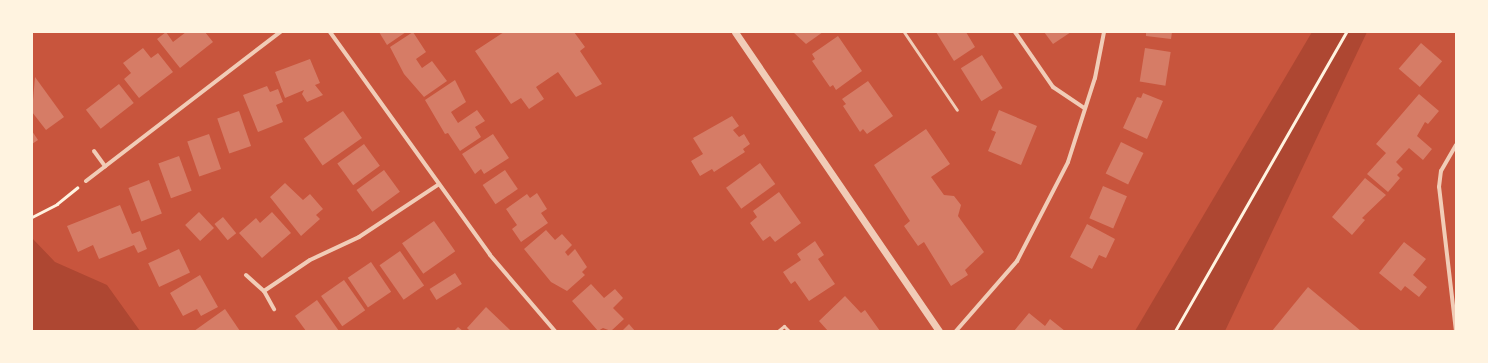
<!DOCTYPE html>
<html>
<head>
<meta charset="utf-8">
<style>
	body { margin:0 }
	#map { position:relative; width:1488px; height:363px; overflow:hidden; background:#c8553d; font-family:"Open Sans",sans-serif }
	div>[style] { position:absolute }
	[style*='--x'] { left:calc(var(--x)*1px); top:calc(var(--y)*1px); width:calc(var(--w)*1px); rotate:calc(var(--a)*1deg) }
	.green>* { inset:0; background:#ae4732 }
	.building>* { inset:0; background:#d67c66; transform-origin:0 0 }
	.path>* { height:2.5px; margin:-1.25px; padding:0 1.25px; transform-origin:1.25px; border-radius:1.25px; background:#fff3e0 }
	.service>* { height:3px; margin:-1.5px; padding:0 1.5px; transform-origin:1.5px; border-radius:1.5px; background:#f1ccb7 }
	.minor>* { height:4px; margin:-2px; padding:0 2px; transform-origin:2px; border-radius:2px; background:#f1ccb7 }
	.tertiary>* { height:7px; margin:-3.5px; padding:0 3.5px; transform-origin:3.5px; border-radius:3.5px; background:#f1ccb7 }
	span { translate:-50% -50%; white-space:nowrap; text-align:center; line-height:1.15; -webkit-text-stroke:3px #fff3e0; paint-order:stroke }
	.frame { position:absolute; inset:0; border:33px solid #fff3e0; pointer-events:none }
</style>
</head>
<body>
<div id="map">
	<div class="green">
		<i style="clip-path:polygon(1312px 32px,1367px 32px,1225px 331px,1135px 331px)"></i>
		<i style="clip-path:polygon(32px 238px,55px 262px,107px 285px,140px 331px,32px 331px)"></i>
	</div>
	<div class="building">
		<i style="clip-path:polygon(166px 32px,173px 42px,186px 32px,205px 32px,213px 42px,180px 68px,157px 39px)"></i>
		<i style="clip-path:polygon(379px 32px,406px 32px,387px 45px)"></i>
		<i style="clip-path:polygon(413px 32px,426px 52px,416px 59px,422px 68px,432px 61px,447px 81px,424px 97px,404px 74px,390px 47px)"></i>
		<i style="clip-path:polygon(504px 32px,574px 32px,585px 47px,580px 51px,602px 84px,576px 97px,558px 72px,536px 87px,544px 99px,529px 109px,521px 98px,511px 104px,475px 51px)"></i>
		<i style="clip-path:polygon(793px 32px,823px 32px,806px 44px)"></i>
		<i style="clip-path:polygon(936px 32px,966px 32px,975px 47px,954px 61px)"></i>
		<i style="clip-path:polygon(1044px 32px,1071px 32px,1053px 44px)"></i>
		<i style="clip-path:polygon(1146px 32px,1172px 32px,1171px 39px,1146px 36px)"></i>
		<i style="clip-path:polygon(838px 36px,862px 71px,836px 90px,833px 85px,830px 87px,812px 61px,815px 59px,812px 54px)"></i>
		<i style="left:1421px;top:43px;width:28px;height:34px;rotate:41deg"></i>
		<i style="clip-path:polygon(143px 48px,151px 58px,158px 53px,173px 72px,139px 98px,124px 79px,131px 73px,123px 63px)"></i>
		<i style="left:1145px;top:48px;width:26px;height:34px;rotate:9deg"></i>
		<i style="left:982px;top:55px;width:39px;height:25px;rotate:58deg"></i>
		<i style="clip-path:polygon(310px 59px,320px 83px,315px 85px,323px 95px,307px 102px,302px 94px,304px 90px,285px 98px,275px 72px)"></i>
		<i style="clip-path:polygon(35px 77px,64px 117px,46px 130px,32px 112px)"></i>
		<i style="clip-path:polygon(455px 80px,466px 102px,451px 112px,458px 123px,477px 110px,485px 121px,475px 127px,481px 137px,460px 151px,448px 133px,445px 134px,425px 100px)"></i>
		<i style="clip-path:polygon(868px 81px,893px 116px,867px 134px,863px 129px,860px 132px,843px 106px,846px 104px,842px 99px)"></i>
		<i style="left:119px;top:84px;width:24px;height:42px;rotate:52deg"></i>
		<i style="clip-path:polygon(267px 86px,270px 92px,278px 89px,283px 102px,276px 105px,283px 122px,258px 132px,243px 95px)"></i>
		<i style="clip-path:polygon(1143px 93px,1163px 101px,1147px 139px,1123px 128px,1137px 97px,1141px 98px)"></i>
		<i style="clip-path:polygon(1419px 94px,1439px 111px,1428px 124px,1425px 122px,1417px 136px,1432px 149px,1423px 160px,1409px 148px,1396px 162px,1403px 169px,1397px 175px,1400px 178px,1388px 192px,1367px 174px,1386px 153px,1376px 144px)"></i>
		<i style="clip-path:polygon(999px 110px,1037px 126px,1021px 165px,988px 151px,996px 132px,991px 130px)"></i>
		<i style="left:239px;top:111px;width:37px;height:23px;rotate:71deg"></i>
		<i style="left:343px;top:111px;width:33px;height:48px;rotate:55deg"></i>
		<i style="clip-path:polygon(732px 116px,739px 126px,733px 130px,739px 137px,744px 134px,750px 144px,743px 149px,745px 152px,714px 172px,712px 169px,700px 176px,691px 161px,703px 154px,693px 138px)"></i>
		<i style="clip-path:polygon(926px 129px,950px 164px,931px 177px,944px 195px,954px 196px,961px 205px,958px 216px,984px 252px,965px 270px,968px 275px,951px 286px,924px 242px,918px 246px,904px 226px,910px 221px,874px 165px)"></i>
		<i style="clip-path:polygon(32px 131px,38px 140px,32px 144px)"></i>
		<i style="left:209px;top:134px;width:37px;height:23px;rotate:71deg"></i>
		<i style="clip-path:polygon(493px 134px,509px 158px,484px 174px,481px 169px,475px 174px,462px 154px)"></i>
		<i style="left:1121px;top:142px;width:25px;height:35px;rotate:26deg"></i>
		<i style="left:364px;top:144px;width:27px;height:33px;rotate:54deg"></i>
		<i style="left:179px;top:156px;width:37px;height:22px;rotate:70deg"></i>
		<i style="left:760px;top:163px;width:26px;height:42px;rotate:54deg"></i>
		<i style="left:384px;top:170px;width:27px;height:34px;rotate:54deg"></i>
		<i style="left:505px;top:170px;width:23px;height:27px;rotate:56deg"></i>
		<i style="clip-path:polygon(1365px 178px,1386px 195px,1362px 218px,1365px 220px,1352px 235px,1332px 217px)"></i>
		<i style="left:149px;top:180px;width:36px;height:22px;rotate:69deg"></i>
		<i style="clip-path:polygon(285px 183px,303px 200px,310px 194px,323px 209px,316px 215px,320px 219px,301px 236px,270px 197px)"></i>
		<i style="left:1103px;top:186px;width:26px;height:35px;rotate:23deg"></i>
		<i style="clip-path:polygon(779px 192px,801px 223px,775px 242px,770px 236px,763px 241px,750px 223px,757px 217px,753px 211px)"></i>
		<i style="clip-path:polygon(537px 193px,547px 209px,541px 213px,548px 223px,521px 242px,512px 229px,517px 225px,506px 209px,527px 194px,530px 198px)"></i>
		<i style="clip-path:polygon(120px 205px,132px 234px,140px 231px,147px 249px,138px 253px,134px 245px,99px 259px,93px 245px,78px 252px,67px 226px)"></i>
		<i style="left:199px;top:212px;width:22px;height:19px;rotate:47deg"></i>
		<i style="clip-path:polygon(272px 212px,291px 233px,262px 258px,239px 233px,256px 218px,260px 223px)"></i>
		<i style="left:223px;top:217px;width:21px;height:11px;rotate:51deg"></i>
		<i style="left:434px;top:221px;width:37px;height:39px;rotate:55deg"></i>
		<i style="clip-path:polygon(1087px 224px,1115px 239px,1106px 258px,1099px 255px,1092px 269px,1070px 257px)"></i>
		<i style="clip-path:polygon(546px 230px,555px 240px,562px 234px,572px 245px,565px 252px,568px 256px,575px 249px,587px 267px,582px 272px,585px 275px,567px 291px,551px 282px,524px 249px)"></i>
		<i style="clip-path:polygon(815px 241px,824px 255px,818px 259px,835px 284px,809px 301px,795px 281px,791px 284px,783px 272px,801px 260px,797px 254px)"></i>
		<i style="clip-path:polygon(1404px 242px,1426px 259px,1413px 275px,1427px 287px,1419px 297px,1405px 286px,1401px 291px,1379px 273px)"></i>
		<i style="left:179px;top:249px;width:26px;height:34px;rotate:65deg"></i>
		<i style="left:400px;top:251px;width:42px;height:25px;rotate:55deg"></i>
		<i style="left:371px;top:262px;width:36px;height:28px;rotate:56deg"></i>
		<i style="left:455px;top:273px;width:13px;height:30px;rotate:58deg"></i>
		<i style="clip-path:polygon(200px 275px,218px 307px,201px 316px,197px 309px,183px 316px,170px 293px)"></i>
		<i style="left:344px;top:280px;width:37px;height:28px;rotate:55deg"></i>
		<i style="clip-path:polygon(591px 284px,604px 298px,615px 289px,623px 298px,613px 308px,624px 319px,611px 331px,603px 328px,598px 331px,572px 301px)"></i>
		<i style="clip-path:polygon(1308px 287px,1361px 331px,1272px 331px)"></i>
		<i style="clip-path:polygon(845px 296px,861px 313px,865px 310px,880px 331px,828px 331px,819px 321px)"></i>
		<i style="clip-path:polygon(317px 300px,339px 331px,306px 331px,295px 316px)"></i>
		<i style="clip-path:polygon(486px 307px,511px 331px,470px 331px,467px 328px)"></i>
		<i style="clip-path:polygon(225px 309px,240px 331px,194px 331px)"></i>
		<i style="clip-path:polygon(1029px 313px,1045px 326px,1050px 319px,1065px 331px,1014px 331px)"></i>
		<i style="clip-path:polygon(629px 324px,635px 331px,622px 331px)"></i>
		<i style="clip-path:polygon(458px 327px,463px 331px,454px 331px)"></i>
	</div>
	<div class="path">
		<i style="--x:32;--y:217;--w:28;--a:-27"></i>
		<i style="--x:57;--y:204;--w:26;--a:-39"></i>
		<i style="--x:1175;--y:331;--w:344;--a:-60.2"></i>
	</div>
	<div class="service">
		<i style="--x:904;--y:32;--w:94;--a:55.8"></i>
		<i style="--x:778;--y:331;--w:8;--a:-40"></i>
		<i style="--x:784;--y:326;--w:7;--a:45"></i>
	</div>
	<div class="minor">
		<i style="--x:330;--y:32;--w:274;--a:54.3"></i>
		<i style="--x:490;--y:255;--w:100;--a:49.5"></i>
		<i style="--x:1015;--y:32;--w:67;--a:55.4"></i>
		<i style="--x:1053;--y:87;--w:37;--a:34"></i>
		<i style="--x:94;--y:151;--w:19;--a:54"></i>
		<i style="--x:86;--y:181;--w:245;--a:-37.5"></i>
		<i style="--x:246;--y:275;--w:24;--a:42"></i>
		<i style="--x:264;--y:291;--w:21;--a:61"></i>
		<i style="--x:264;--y:291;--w:55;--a:-34"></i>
		<i style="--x:310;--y:260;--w:54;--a:-25.1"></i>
		<i style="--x:359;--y:237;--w:95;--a:-33.4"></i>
		<i style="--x:956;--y:331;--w:93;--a:-48.9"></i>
		<i style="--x:1017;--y:261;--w:111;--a:-62.7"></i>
		<i style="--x:1068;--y:162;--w:88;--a:-72.2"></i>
		<i style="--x:1095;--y:78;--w:47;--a:-78.9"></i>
		<i style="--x:1456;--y:331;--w:145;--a:-96.7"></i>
		<i style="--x:1439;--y:187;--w:16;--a:-83"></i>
		<i style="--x:1441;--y:171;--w:30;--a:-60"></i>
	</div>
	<div class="tertiary">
		<i style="--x:735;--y:32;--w:362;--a:55.7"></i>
	</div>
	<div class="frame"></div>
</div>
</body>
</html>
